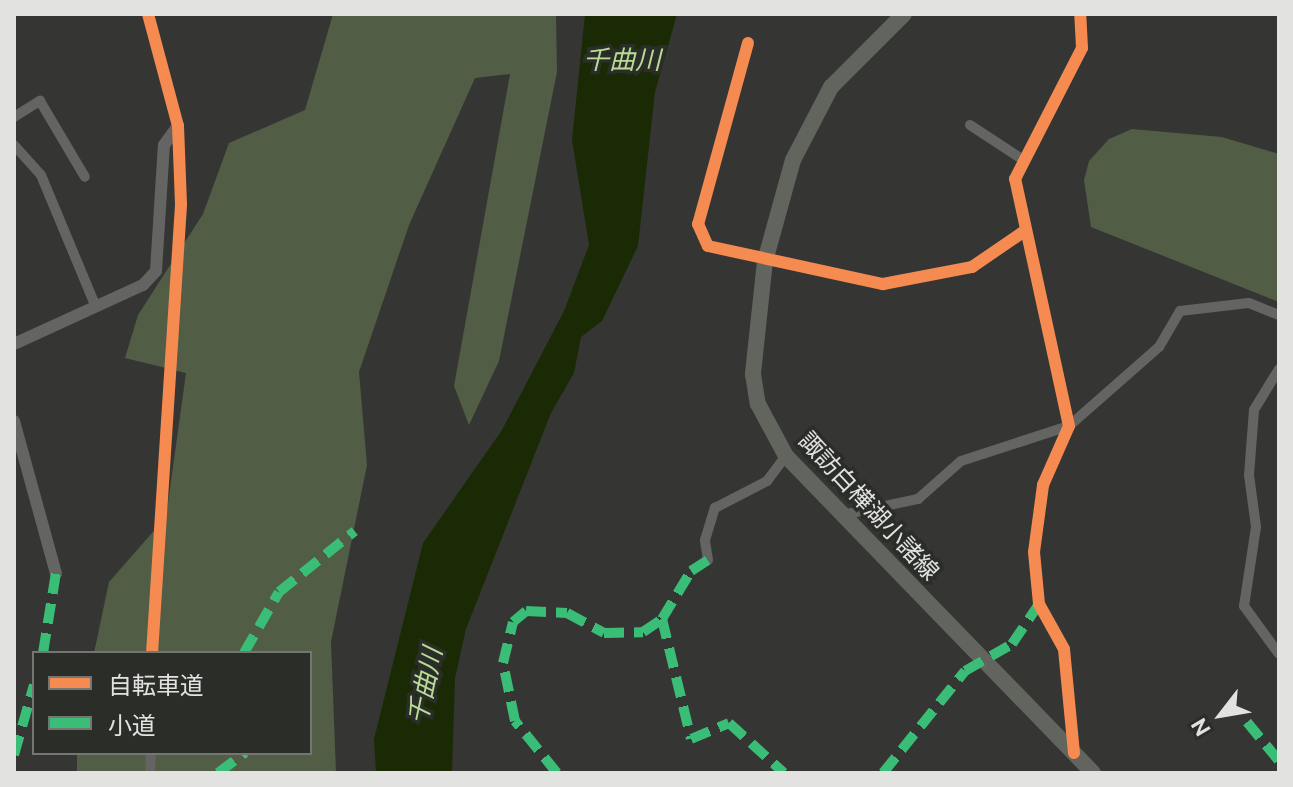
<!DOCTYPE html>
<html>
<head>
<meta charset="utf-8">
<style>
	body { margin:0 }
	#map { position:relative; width:1293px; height:787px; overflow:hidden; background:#353634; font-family:Ubuntu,"Noto Sans JP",sans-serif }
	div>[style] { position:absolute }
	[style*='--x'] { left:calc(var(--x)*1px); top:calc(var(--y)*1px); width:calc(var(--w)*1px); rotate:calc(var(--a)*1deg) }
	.green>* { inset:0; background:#515d45 }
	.water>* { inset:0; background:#1a2a05 }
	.minor>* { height:10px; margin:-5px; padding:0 5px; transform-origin:5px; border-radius:5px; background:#646463 }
	.tertiary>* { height:12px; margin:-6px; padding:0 6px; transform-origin:6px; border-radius:6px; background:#646463 }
	.primary>* { height:16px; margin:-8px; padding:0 8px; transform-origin:8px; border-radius:8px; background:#61655d }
	.quiet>* { height:10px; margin-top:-5px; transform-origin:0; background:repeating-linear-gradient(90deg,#3abd76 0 20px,transparent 0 30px) }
	.cycleway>* { height:12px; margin:-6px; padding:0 6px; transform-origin:6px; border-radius:6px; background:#f68b52 }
	span { translate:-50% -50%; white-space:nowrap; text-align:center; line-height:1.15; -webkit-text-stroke:7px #2b2d29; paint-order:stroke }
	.street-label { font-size:24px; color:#e2e3e0 }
	.water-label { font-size:26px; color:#b8db96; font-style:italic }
	.frame { position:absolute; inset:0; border:16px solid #e2e3e0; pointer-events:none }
	.legend { position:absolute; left:32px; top:651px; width:280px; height:104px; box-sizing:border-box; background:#2b2d29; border:2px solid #747672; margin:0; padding:10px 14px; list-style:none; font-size:24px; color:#e2e3e0 }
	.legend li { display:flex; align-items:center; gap:16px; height:40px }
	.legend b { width:40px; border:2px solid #747672 }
	.north { position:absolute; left:1181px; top:675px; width:80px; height:80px; -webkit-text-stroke:6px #2b2d29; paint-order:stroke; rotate:239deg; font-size:22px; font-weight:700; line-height:32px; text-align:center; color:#e2e3e0 }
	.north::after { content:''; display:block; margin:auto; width:28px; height:36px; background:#e2e3e0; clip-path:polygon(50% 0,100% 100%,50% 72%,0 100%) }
</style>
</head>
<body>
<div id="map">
	<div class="green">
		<i style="clip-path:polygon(333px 14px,556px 14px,557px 72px,499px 361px,469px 425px,454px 386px,510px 74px,475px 78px,409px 225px,359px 372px,367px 465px,331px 642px,336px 773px,77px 773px,77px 753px,310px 753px,310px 653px,94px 653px,109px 582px,166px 517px,186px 373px,125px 358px,138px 315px,203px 214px,229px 143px,305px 110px)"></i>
		<i style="clip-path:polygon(1132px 129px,1222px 137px,1279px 154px,1279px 302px,1091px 227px,1084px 180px,1089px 161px,1109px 139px)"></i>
	</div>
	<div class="water">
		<i style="clip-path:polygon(585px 14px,677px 14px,655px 92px,638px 246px,602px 321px,581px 337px,574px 373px,551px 413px,466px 629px,455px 678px,452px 773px,376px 773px,374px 739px,423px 543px,502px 430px,564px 311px,589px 245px,572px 140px)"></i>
	</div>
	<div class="minor">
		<i style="--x:148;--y:14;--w:116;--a:75"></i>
		<i style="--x:178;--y:126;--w:79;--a:87.8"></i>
		<i style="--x:181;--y:205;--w:449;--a:93.7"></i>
		<i style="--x:748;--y:43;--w:188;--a:105.4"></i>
		<i style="--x:698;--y:224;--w:24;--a:66"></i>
		<i style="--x:708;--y:246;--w:179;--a:12.3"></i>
		<i style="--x:883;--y:284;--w:91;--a:-10.8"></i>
		<i style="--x:972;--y:267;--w:65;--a:-34.4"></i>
		<i style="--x:14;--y:117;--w:31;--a:-32"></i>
		<i style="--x:40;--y:101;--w:88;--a:59.4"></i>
		<i style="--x:970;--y:125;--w:62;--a:33.2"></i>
		<i style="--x:14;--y:145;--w:40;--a:48"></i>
		<i style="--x:41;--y:175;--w:143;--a:67.4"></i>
		<i style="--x:1279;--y:369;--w:48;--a:121.4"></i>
		<i style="--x:1254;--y:410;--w:65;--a:94.4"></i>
		<i style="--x:1249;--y:475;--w:52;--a:82.3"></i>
		<i style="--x:1256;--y:527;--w:80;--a:98.6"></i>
		<i style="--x:1244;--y:606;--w:59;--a:53.9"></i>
		<i style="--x:842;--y:515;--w:78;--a:-11.9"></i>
		<i style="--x:918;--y:499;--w:57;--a:-41.5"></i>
		<i style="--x:961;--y:461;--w:114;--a:-18"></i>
		<i style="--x:1069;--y:426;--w:120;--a:-41.3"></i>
		<i style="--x:1159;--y:347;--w:42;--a:-59.7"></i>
		<i style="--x:1180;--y:311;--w:69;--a:-6.6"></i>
		<i style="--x:1249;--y:303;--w:32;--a:22"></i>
		<i style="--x:708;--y:560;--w:20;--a:-99"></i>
		<i style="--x:705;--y:540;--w:34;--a:-73"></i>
		<i style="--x:715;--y:508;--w:59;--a:-27.4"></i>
		<i style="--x:767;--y:481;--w:31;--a:-53"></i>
		<i style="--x:1074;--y:751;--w:102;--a:-95.6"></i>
		<i style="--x:1064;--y:649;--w:51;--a:-119.1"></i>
		<i style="--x:1039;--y:604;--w:52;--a:-95.5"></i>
		<i style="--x:1034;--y:552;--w:68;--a:-82.3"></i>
		<i style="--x:1043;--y:485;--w:64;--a:-66.2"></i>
		<i style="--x:1069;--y:426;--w:253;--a:-102.3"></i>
		<i style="--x:1015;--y:179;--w:147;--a:-62.9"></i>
		<i style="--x:1082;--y:48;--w:34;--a:-93"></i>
		<i style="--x:150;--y:773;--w:20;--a:-87"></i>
	</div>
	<div class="tertiary">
		<i style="--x:14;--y:344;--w:142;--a:-24.6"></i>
		<i style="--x:143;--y:285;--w:19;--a:-47"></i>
		<i style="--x:156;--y:271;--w:126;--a:-86.4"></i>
		<i style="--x:164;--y:145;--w:24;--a:-54"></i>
		<i style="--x:14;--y:421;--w:158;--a:74.6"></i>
	</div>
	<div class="primary">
		<i style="--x:904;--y:14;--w:103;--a:135"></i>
		<i style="--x:831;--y:87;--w:82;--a:117.5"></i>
		<i style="--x:793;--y:160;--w:105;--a:105.5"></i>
		<i style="--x:765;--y:261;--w:114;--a:96.1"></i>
		<i style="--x:753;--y:374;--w:30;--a:81"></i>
		<i style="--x:758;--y:404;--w:59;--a:61.7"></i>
		<i style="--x:786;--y:456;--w:441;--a:45.9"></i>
	</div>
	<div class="quiet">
		<i style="--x:662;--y:619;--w:123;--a:76.4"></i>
		<i style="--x:691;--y:739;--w:41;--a:-22.8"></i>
		<i style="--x:729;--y:723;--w:74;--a:42.3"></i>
		<i style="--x:43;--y:653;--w:81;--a:-80.8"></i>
		<i style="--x:244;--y:653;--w:70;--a:-60.2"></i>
		<i style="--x:279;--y:592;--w:97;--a:-38.8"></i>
		<i style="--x:1247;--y:722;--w:50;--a:50.6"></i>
		<i style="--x:14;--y:755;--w:73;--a:-74.1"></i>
		<i style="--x:218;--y:773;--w:34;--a:-37"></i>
		<i style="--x:557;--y:773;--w:67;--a:-128.9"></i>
		<i style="--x:515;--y:721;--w:59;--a:-101.7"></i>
		<i style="--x:503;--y:663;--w:42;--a:-76.3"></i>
		<i style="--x:513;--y:622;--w:17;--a:-40"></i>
		<i style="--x:526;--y:611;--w:41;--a:2.8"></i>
		<i style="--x:567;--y:613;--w:42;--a:28.4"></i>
		<i style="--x:604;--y:633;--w:39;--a:-1"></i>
		<i style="--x:643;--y:632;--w:23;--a:-34"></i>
		<i style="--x:662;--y:619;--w:56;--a:-58.9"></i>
		<i style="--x:691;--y:571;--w:20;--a:-33"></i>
		<i style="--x:883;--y:773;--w:131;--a:-51.2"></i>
		<i style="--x:965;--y:671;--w:54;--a:-29.9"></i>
		<i style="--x:1012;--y:644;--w:48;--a:-56"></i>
	</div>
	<div class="cycleway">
		<i style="--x:148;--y:14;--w:116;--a:75"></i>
		<i style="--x:178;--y:126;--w:79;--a:87.8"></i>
		<i style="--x:181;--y:205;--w:449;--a:93.7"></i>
		<i style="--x:748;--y:43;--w:188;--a:105.4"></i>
		<i style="--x:698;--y:224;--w:24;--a:66"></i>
		<i style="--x:708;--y:246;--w:179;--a:12.3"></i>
		<i style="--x:883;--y:284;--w:91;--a:-10.8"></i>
		<i style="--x:972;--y:267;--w:65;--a:-34.4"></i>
		<i style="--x:1074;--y:753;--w:104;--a:-95.5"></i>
		<i style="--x:1064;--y:649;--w:51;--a:-119.1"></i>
		<i style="--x:1039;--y:604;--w:52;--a:-95.5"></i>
		<i style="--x:1034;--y:552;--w:68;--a:-82.3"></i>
		<i style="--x:1043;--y:485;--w:64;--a:-66.2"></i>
		<i style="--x:1069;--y:426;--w:253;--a:-102.3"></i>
		<i style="--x:1015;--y:179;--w:147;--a:-62.9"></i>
		<i style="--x:1082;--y:48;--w:34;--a:-93"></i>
	</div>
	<div class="street-label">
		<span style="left:869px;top:506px;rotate:47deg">諏訪白樺湖小諸線</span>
	</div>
	<div class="water-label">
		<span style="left:622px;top:60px">千曲川</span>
		<span style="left:425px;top:686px;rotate:-78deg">千曲川</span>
	</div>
	<div class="frame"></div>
	<ul class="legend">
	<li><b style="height:10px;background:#f68b52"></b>自転車道</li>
	<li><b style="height:10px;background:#3abd76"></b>小道</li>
	</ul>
	<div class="north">N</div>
</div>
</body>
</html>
